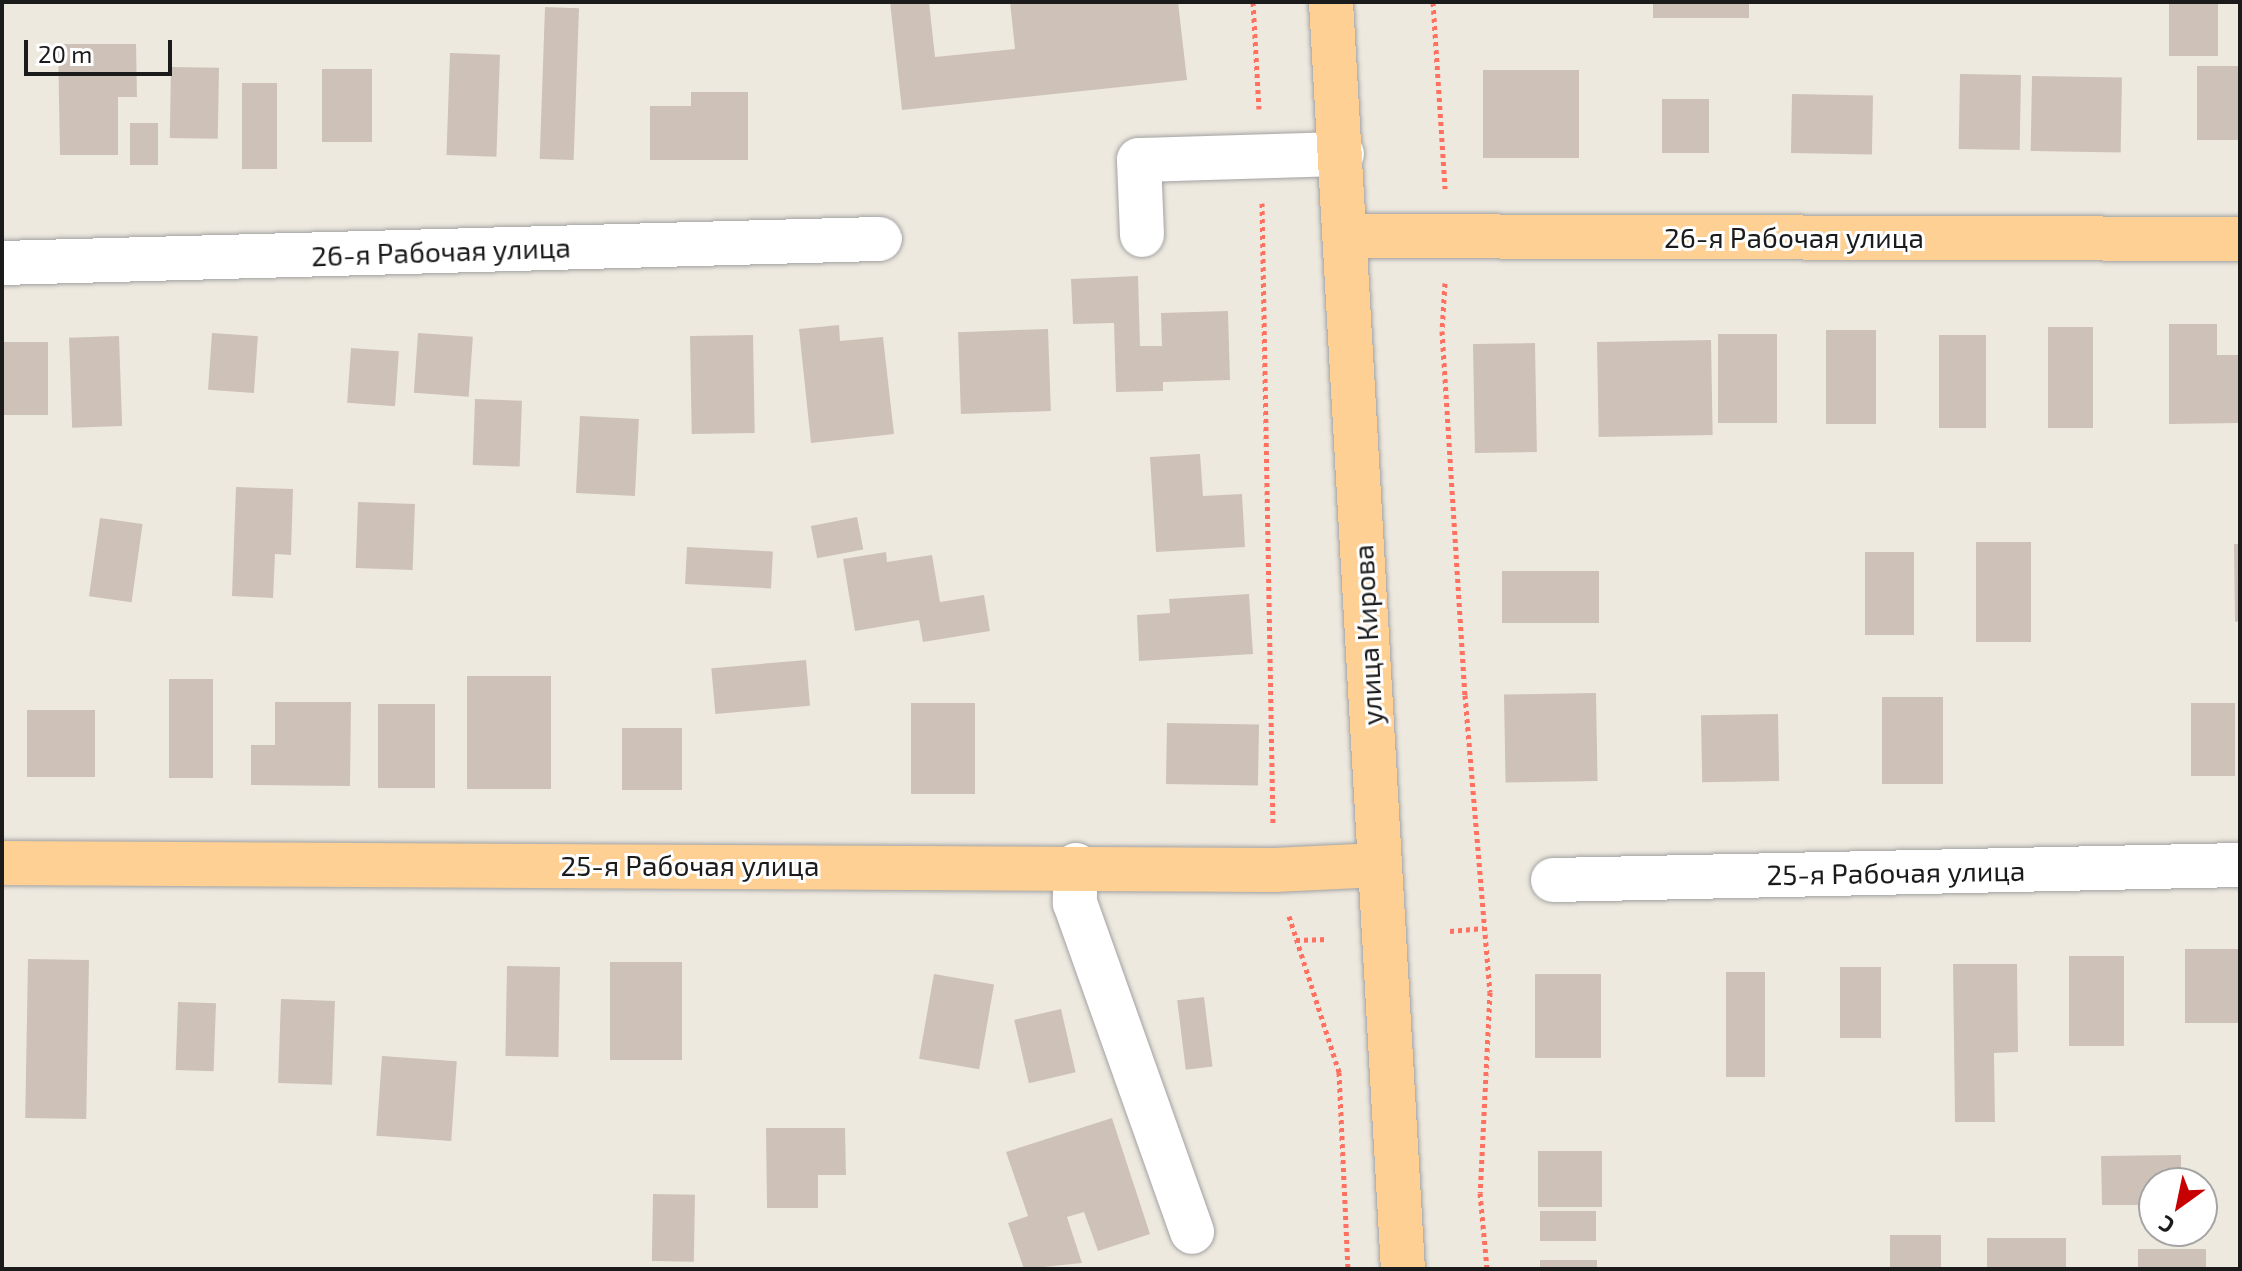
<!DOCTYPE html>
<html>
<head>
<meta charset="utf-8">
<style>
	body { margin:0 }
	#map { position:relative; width:2242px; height:1271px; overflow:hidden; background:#eee9df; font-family:"Exo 2",sans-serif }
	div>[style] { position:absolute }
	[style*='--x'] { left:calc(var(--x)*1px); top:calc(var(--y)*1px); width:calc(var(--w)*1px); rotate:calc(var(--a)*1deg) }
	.building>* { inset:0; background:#cec2b8; transform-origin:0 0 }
	.path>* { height:5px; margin-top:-2.5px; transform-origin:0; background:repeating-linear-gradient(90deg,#ff7060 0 4px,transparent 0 8px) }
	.roads { filter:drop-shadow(0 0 2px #a2a2a2) drop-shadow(0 0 2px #a2a2a2) }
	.minor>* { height:44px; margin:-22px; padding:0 22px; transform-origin:22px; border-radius:22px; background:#fff }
	.major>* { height:44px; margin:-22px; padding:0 22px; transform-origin:22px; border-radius:22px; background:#ffd094 }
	span { translate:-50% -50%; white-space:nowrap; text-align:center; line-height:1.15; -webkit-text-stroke:6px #fff; paint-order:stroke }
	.street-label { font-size:28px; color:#1b1b1b }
	.frame { position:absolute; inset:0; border:4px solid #1b1b1b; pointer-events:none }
	.north { position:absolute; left:2138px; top:1167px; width:80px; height:80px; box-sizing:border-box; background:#fff; border:2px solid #a4a4a4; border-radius:50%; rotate:213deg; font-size:22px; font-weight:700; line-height:32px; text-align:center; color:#1b1b1b }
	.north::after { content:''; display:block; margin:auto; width:28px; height:36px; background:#c70001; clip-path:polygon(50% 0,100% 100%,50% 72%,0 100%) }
	.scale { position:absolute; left:24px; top:40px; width:148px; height:36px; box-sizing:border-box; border:4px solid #1b1b1b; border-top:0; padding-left:10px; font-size:24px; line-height:28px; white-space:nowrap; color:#1b1b1b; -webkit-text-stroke:6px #fff; paint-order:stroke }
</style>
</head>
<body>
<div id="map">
	<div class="building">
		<i style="clip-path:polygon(890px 2px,929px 2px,935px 57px,1015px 49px,1010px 2px,1178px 2px,1187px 80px,902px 110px)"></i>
		<i style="left:1653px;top:2px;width:96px;height:16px"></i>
		<i style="left:2218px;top:3px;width:53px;height:49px;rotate:90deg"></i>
		<i style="left:545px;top:7px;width:34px;height:152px;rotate:2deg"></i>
		<i style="clip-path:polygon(58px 44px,136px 44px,137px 97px,118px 97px,118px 155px,60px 155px)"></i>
		<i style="left:450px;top:53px;width:50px;height:102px;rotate:2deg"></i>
		<i style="left:2197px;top:66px;width:43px;height:74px"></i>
		<i style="left:171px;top:67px;width:48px;height:71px;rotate:1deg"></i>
		<i style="left:322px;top:69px;width:50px;height:73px"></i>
		<i style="left:1483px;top:70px;width:96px;height:88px"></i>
		<i style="left:1960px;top:74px;width:61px;height:75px;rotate:1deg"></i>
		<i style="left:2032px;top:76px;width:90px;height:75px;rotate:1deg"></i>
		<i style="left:242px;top:83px;width:35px;height:86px"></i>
		<i style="clip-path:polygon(691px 92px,748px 92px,748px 160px,650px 160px,650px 106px,691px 106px)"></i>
		<i style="left:1792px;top:94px;width:81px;height:59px;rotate:1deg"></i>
		<i style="left:1662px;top:99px;width:47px;height:54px"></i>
		<i style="left:130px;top:123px;width:28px;height:42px"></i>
		<i style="clip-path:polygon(1138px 276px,1140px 346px,1162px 346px,1161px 313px,1228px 311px,1230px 380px,1163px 382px,1163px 391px,1116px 392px,1114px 323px,1073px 324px,1071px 279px)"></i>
		<i style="clip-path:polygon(2169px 324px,2217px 324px,2217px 355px,2240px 355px,2240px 423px,2169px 424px)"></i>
		<i style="clip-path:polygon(839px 325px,840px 341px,883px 337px,894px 434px,811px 443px,799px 329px)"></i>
		<i style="left:2048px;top:327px;width:45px;height:101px"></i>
		<i style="left:1048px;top:329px;width:82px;height:90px;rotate:88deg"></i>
		<i style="left:1876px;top:330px;width:94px;height:50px;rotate:90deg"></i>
		<i style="left:212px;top:333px;width:46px;height:57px;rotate:4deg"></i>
		<i style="left:418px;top:333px;width:55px;height:60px;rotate:4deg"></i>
		<i style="left:1718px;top:334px;width:59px;height:89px"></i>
		<i style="left:753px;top:335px;width:98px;height:63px;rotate:89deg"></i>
		<i style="left:1939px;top:335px;width:47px;height:93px"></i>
		<i style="left:119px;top:336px;width:90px;height:50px;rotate:88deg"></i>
		<i style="left:1711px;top:340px;width:95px;height:114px;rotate:89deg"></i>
		<i style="left:2px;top:342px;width:46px;height:73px"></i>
		<i style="left:1535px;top:343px;width:109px;height:62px;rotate:89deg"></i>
		<i style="left:351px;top:348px;width:48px;height:55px;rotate:4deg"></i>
		<i style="left:475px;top:399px;width:47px;height:66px;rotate:2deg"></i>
		<i style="left:580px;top:416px;width:59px;height:77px;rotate:3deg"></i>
		<i style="clip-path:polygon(1200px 454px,1203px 496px,1242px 494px,1245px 547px,1156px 552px,1150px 457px)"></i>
		<i style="clip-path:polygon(236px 487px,293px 489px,291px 555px,275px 554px,273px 598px,232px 596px)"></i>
		<i style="left:358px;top:502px;width:57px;height:66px;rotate:2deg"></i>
		<i style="left:857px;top:517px;width:33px;height:47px;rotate:79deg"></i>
		<i style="left:100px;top:518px;width:43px;height:79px;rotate:8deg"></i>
		<i style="left:1976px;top:542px;width:55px;height:100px"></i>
		<i style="clip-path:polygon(2234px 544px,2240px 544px,2240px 621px,2235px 622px)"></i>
		<i style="left:687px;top:547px;width:86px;height:37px;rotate:3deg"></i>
		<i style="clip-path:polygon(886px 552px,887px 562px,932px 555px,940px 602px,984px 595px,990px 631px,923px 642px,919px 620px,855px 631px,843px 559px)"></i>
		<i style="left:1865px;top:552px;width:49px;height:83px"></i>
		<i style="left:1502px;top:571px;width:97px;height:52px"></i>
		<i style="clip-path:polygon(1249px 594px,1253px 654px,1139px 661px,1137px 615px,1170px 613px,1169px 599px)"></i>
		<i style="left:806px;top:660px;width:46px;height:95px;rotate:85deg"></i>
		<i style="left:467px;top:676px;width:84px;height:113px"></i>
		<i style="left:213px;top:679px;width:99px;height:44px;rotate:90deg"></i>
		<i style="left:1596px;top:693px;width:88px;height:92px;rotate:89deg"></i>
		<i style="left:1943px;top:697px;width:87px;height:61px;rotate:90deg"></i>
		<i style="clip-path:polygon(275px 702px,351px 702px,350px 786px,251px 785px,251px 745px,275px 745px)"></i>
		<i style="left:911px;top:703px;width:64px;height:91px"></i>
		<i style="left:2191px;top:703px;width:44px;height:73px"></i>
		<i style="left:378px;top:704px;width:57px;height:84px"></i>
		<i style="left:27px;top:710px;width:68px;height:67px"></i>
		<i style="left:1778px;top:714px;width:67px;height:77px;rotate:89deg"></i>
		<i style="left:1167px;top:723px;width:92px;height:61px;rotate:1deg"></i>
		<i style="left:622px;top:728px;width:60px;height:62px"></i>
		<i style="left:2185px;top:949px;width:55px;height:74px"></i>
		<i style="left:2069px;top:956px;width:55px;height:90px"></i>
		<i style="left:28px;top:959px;width:61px;height:159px;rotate:1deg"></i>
		<i style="left:610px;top:962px;width:72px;height:98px"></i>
		<i style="clip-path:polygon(1953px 964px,2017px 964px,2018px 1052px,1994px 1053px,1995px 1122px,1955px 1122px)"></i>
		<i style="left:507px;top:966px;width:53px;height:90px;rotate:1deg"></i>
		<i style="left:1840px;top:967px;width:41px;height:71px"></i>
		<i style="left:1726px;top:972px;width:39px;height:105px"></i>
		<i style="left:934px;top:974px;width:61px;height:86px;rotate:10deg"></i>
		<i style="left:1535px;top:974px;width:66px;height:84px"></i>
		<i style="left:1204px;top:997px;width:70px;height:27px;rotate:83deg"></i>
		<i style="left:281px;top:999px;width:54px;height:84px;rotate:2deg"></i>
		<i style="left:178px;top:1002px;width:38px;height:68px;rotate:2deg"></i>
		<i style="left:1061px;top:1009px;width:65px;height:48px;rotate:77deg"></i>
		<i style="left:382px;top:1056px;width:75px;height:80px;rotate:4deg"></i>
		<i style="clip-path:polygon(1112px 1118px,1150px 1234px,1098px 1251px,1084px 1212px,1067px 1217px,1082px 1263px,1024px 1269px,1008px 1223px,1028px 1216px,1006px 1152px)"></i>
		<i style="clip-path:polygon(766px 1128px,845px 1128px,846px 1175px,818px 1175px,818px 1208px,767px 1208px)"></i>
		<i style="left:1602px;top:1151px;width:56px;height:64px;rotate:90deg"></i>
		<i style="clip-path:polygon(2181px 1155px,2181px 1183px,2154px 1183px,2154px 1205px,2102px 1205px,2101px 1156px)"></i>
		<i style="left:653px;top:1194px;width:42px;height:67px;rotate:1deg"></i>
		<i style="left:1540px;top:1211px;width:56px;height:30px"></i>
		<i style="left:1941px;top:1235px;width:34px;height:51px;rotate:90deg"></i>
		<i style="left:2066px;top:1238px;width:31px;height:79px;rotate:90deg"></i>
		<i style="left:2138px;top:1249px;width:68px;height:20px"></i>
		<i style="left:1597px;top:1260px;width:9px;height:57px;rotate:90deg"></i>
	</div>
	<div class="path">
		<i style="--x:1253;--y:2;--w:107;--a:86.8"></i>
		<i style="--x:1433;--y:2;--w:187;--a:86.3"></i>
		<i style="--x:1262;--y:203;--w:622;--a:88.99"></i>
		<i style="--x:1445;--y:283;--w:48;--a:93.6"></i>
		<i style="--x:1442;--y:331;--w:365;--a:86.4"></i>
		<i style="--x:1465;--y:695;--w:298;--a:85.2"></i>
		<i style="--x:1490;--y:992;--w:201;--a:92.8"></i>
		<i style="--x:1480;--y:1193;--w:76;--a:84.7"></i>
		<i style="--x:1289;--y:916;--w:164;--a:72.2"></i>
		<i style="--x:1339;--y:1072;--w:197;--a:87.4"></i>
		<i style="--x:1450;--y:931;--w:34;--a:-5"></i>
		<i style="--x:1296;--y:940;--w:32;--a:-2"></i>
	</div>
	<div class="roads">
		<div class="minor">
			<i style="--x:1142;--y:235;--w:75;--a:-92.3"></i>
			<i style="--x:1139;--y:160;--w:203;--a:-1.7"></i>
			<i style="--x:2;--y:263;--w:878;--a:-1.57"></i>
			<i style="--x:1076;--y:865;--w:38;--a:92"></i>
			<i style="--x:1075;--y:903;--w:349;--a:70.4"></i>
			<i style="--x:1553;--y:880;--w:687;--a:-1.25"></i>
		</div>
		<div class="major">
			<i style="--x:1331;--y:2;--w:1269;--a:86.75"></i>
			<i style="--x:1347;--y:236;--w:893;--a:0.19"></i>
			<i style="--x:2;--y:863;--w:1272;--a:0.32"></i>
			<i style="--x:1274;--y:870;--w:105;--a:-2.7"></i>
		</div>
	</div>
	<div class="street-label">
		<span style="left:1794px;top:237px">26-я Рабочая улица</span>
		<span style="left:441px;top:251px;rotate:-2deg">26-я Рабочая улица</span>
		<span style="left:1367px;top:635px;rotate:-93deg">улица Кирова</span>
		<span style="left:690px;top:865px">25-я Рабочая улица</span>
		<span style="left:1896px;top:872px;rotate:-1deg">25-я Рабочая улица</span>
	</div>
	<div class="frame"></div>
	<div class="north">С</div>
	<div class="scale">20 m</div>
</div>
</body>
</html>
